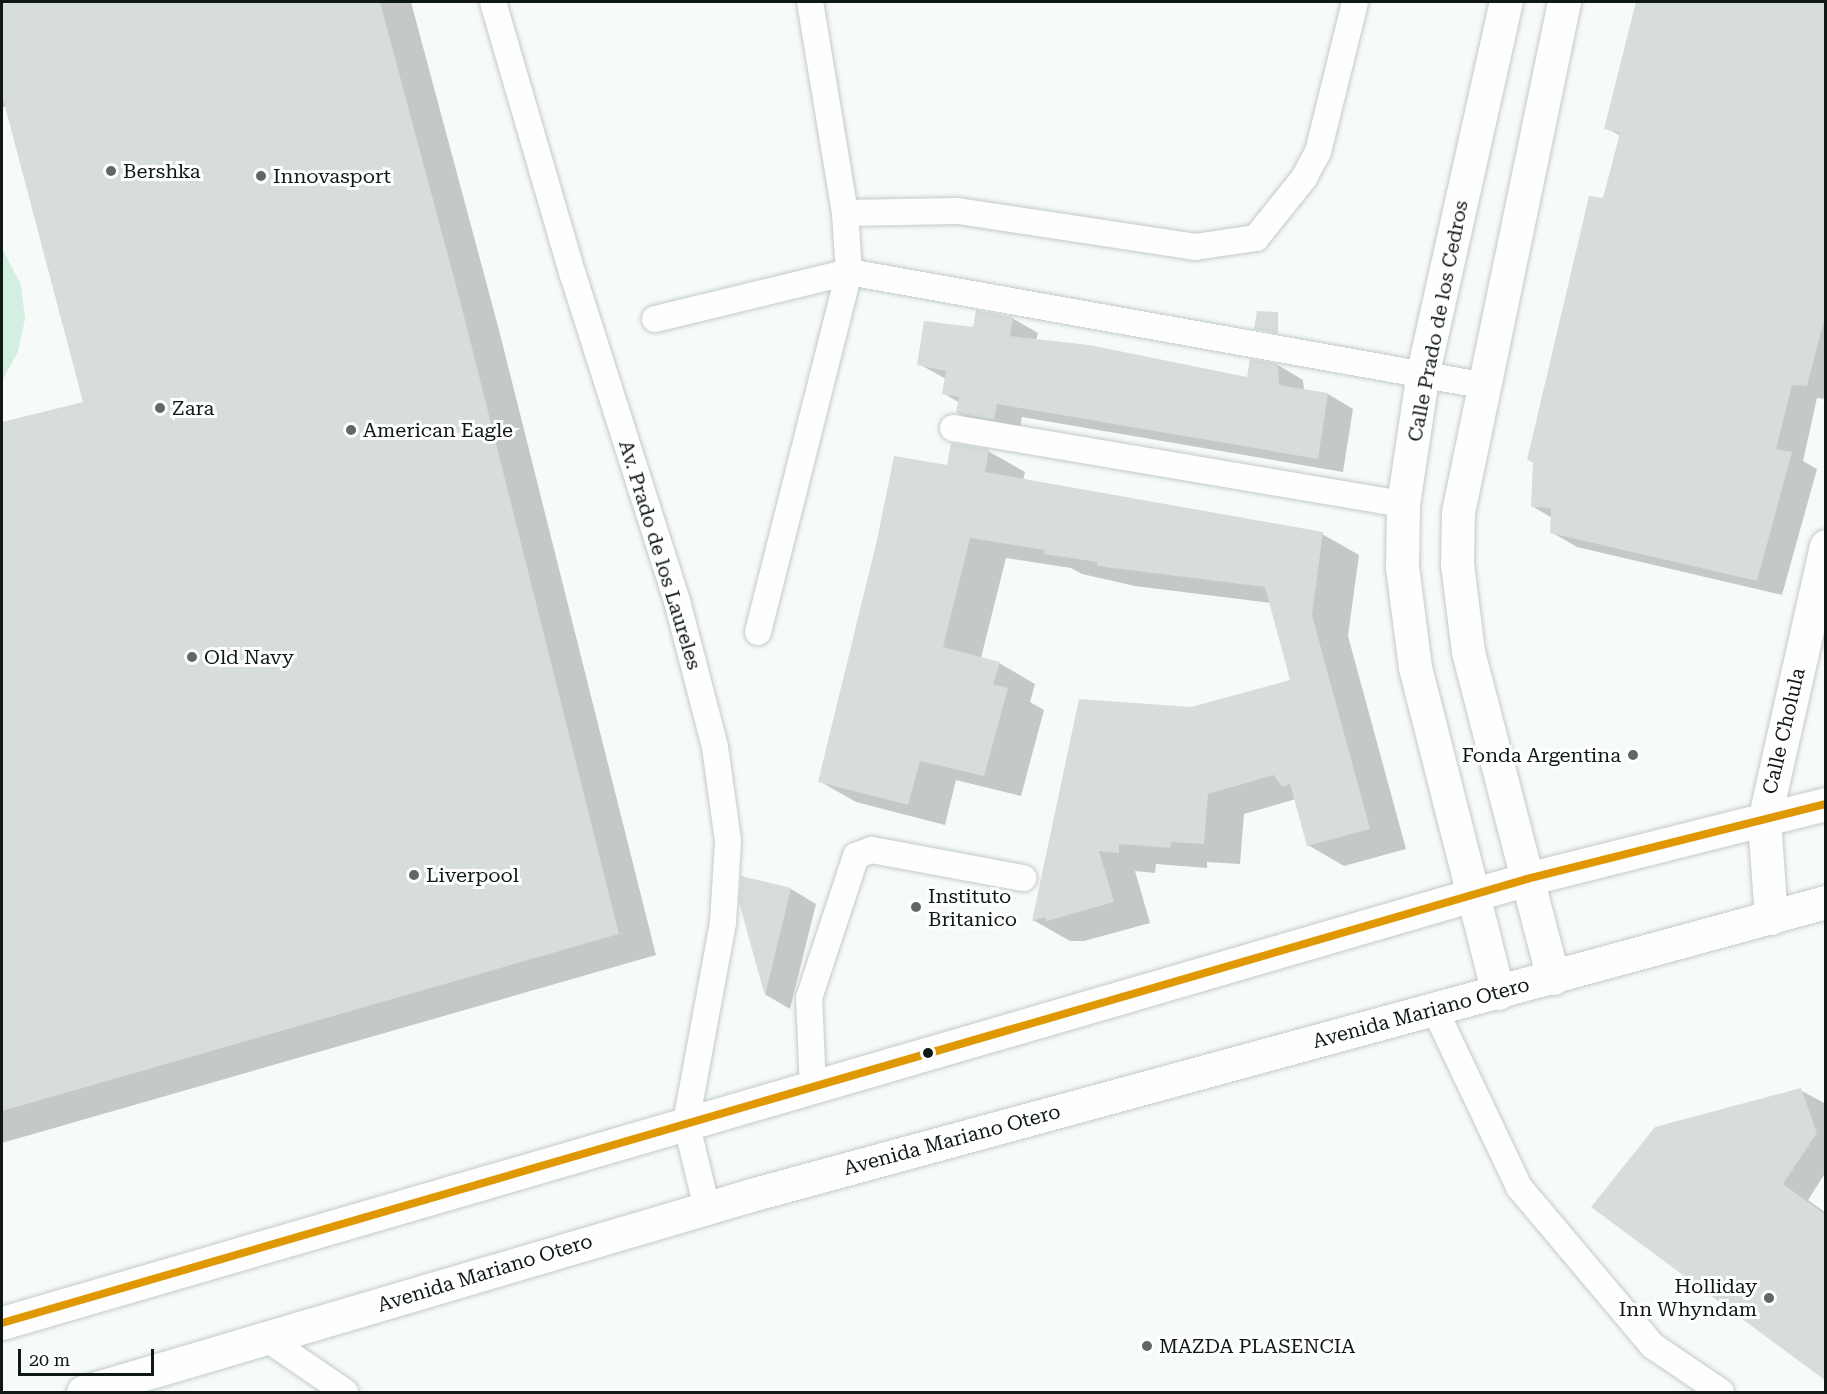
<!DOCTYPE html>
<html>
<head>
<meta charset="utf-8">
<style>
	body { margin:0 }
	#map { position:relative; width:1827px; height:1394px; overflow:hidden; background:#f6fbf9; font-family:"Roboto Serif",serif }
	div>[style] { position:absolute }
	[style*='--x'] { left:calc(var(--x)*1px); top:calc(var(--y)*1px); width:calc(var(--w)*1px); rotate:calc(var(--a)*1deg) }
	.green>* { inset:0; background:#d3efe1 }
	.shadow>* { inset:0; background:#0003 }
	.building>* { inset:0; background:#d6ddda }
	.roads { filter:drop-shadow(0 0 2px #c3cbc7) drop-shadow(0 0 2px #c3cbc7) }
	.lane>* { height:26px; margin:-13px; padding:0 13px; transform-origin:13px; border-radius:13px; background:#fefefe }
	.street>* { height:33px; margin:-16.5px; padding:0 16.5px; transform-origin:16.5px; border-radius:16.5px; background:#fefefe }
	.primary>* { height:33px; margin:-16.5px; padding:0 16.5px; transform-origin:16.5px; border-radius:16.5px; background:#fefefe }
	.bus-1>* { height:8px; margin:-4px; padding:0 4px; transform-origin:4px; border-radius:4px; background:#e09802 }
	.dots>* { width:16px; height:16px; translate:-50% -50%; box-sizing:border-box; border:3px solid #fff; border-radius:50% }
	span { translate:-50% -50%; white-space:nowrap; text-align:center; line-height:1.15; -webkit-text-stroke:6px #fff; paint-order:stroke }
	.poi-label { font-size:20px; color:#0f1914 }
	.left { translate:0 -50%; text-align:left }
	.right { translate:-100% -50%; text-align:right }
	.street-label { font-size:20px; color:#0f1914 }
	.frame { position:absolute; inset:0; border:3px solid #0f1914; pointer-events:none }
	.scale { position:absolute; left:18px; top:1349px; width:136px; height:27px; box-sizing:border-box; border:3px solid #0f1914; border-top:0; padding-left:8px; font-size:18px; line-height:21px; white-space:nowrap; color:#0f1914; -webkit-text-stroke:4px #fff; paint-order:stroke }
</style>
</head>
<body>
<div id="map">
	<div class="green">
		<i style="clip-path:polygon(2px 248px,21px 285px,25px 319px,18px 352px,2px 381px)"></i>
	</div>
	<div class="shadow">
		<i style="clip-path:polygon(2px 2px,411px 2px,499px 330px,656px 955px,2px 1143px,2px 424px,85px 403px,6px 106px,2px 108px)"></i>
		<i style="clip-path:polygon(1637px 2px,1826px 2px,1826px 399px,1817px 398px,1803px 461px,1817px 469px,1782px 595px,1577px 547px,1551px 532px,1552px 518px,1532px 506px,1534px 463px,1529px 460px,1621px 136px,1606px 128px)"></i>
		<i style="clip-path:polygon(1012px 318px,1038px 333px,1036px 341px,1249px 379px,1278px 365px,1303px 380px,1304px 390px,1328px 394px,1353px 409px,1343px 472px,1022px 417px,1019px 433px,983px 427px,958px 413px,960px 403px,943px 393px,946px 379px,919px 364px,974px 328px)"></i>
		<i style="clip-path:polygon(988px 451px,1025px 472px,1023px 480px,1322px 534px,1359px 555px,1348px 636px,1406px 849px,1344px 866px,1308px 845px,1296px 799px,1244px 814px,1240px 864px,1207px 862px,1207px 868px,1156px 864px,1155px 873px,1135px 871px,1150px 923px,1084px 941px,1070px 941px,1033px 920px,1191px 709px,1292px 681px,1271px 603px,1135px 586px,1082px 574px,1071px 568px,1006px 558px,981px 658px,999px 663px,1035px 684px,1030px 702px,1044px 710px,1021px 796px,956px 780px,945px 825px,856px 802px,819px 781px,948px 467px)"></i>
		<i style="clip-path:polygon(742px 878px,791px 889px,816px 904px,790px 1009px,766px 995px,741px 902px)"></i>
		<i style="clip-path:polygon(1800px 1090px,1826px 1104px,1826px 1172px,1808px 1200px,1826px 1213px,1826px 1379px,1656px 1129px)"></i>
	</div>
	<div class="building">
		<i style="clip-path:polygon(2px 2px,380px 2px,462px 308px,619px 934px,2px 1111px,2px 422px,83px 402px,2px 95px)"></i>
		<i style="clip-path:polygon(1636px 2px,1826px 2px,1826px 313px,1807px 386px,1792px 385px,1776px 449px,1792px 452px,1757px 581px,1550px 533px,1551px 508px,1531px 507px,1533px 462px,1527px 460px,1589px 196px,1603px 198px,1620px 133px,1604px 129px)"></i>
		<i style="clip-path:polygon(976px 310px,1013px 317px,1010px 336px,1089px 345px,1247px 377px,1250px 359px,1278px 364px,1279px 385px,1328px 393px,1318px 459px,997px 404px,994px 420px,956px 413px,959px 397px,942px 394px,946px 371px,917px 365px,924px 321px,973px 327px)"></i>
		<i style="clip-path:polygon(1257px 311px,1278px 312px,1278px 334px,1254px 329px)"></i>
		<i style="clip-path:polygon(951px 443px,989px 449px,985px 472px,1323px 532px,1312px 615px,1370px 829px,1307px 846px,1290px 784px,1282px 787px,1274px 775px,1208px 794px,1204px 844px,1171px 842px,1170px 848px,1119px 844px,1119px 853px,1099px 851px,1114px 902px,1047px 921px,1045px 917px,1032px 921px,1079px 699px,1191px 707px,1290px 680px,1265px 587px,1097px 566px,1097px 562px,1044px 554px,1045px 550px,970px 538px,943px 647px,1000px 662px,993px 684px,1008px 688px,984px 776px,920px 761px,908px 805px,818px 782px,877px 540px,894px 456px,947px 465px)"></i>
		<i style="clip-path:polygon(741px 876px,791px 888px,765px 996px,739px 902px)"></i>
		<i style="clip-path:polygon(1801px 1088px,1817px 1133px,1783px 1184px,1826px 1215px,1826px 1381px,1591px 1207px,1655px 1127px)"></i>
	</div>
	<div class="roads">
		<div class="lane">
			<i style="--x:493;--y:2;--w:284;--a:73.7"></i>
			<i style="--x:573;--y:275;--w:342;--a:72.3"></i>
			<i style="--x:677;--y:601;--w:151;--a:75.4"></i>
			<i style="--x:715;--y:747;--w:95;--a:82.1"></i>
			<i style="--x:728;--y:841;--w:82;--a:93.5"></i>
			<i style="--x:723;--y:923;--w:202;--a:100.5"></i>
			<i style="--x:686;--y:1122;--w:89;--a:76.3"></i>
			<i style="--x:845;--y:213;--w:113;--a:-1"></i>
			<i style="--x:958;--y:211;--w:240;--a:8.6"></i>
			<i style="--x:1195;--y:247;--w:62;--a:-8.4"></i>
			<i style="--x:1256;--y:238;--w:77;--a:-51.3"></i>
			<i style="--x:1304;--y:178;--w:30;--a:-62"></i>
			<i style="--x:1318;--y:152;--w:154;--a:-76.1"></i>
			<i style="--x:655;--y:319;--w:200;--a:-13.6"></i>
			<i style="--x:849;--y:272;--w:642;--a:10.14"></i>
			<i style="--x:953;--y:428;--w:456;--a:9.6"></i>
			<i style="--x:758;--y:632;--w:371;--a:-75.8"></i>
			<i style="--x:849;--y:272;--w:59;--a:-93.9"></i>
			<i style="--x:845;--y:213;--w:214;--a:-99.4"></i>
			<i style="--x:1435;--y:1010;--w:196;--a:64.6"></i>
			<i style="--x:1519;--y:1187;--w:208;--a:49.9"></i>
			<i style="--x:1653;--y:1346;--w:82;--a:34.1"></i>
			<i style="--x:813;--y:1088;--w:90;--a:-92.5"></i>
			<i style="--x:809;--y:998;--w:150;--a:-71.7"></i>
			<i style="--x:856;--y:856;--w:17;--a:-21"></i>
			<i style="--x:872;--y:850;--w:154;--a:10.5"></i>
			<i style="--x:266;--y:1338;--w:96;--a:34.4"></i>
		</div>
		<div class="street">
			<i style="--x:1771;--y:918;--w:97;--a:-94.1"></i>
			<i style="--x:1764;--y:821;--w:282;--a:-77.3"></i>
			<i style="--x:1553;--y:978;--w:337;--a:-104.6"></i>
			<i style="--x:1468;--y:652;--w:89;--a:-97.1"></i>
			<i style="--x:1457;--y:564;--w:52;--a:-88.9"></i>
			<i style="--x:1458;--y:512;--w:521;--a:-78.26"></i>
			<i style="--x:1498;--y:993;--w:336;--a:-104.3"></i>
			<i style="--x:1415;--y:667;--w:101;--a:-97.4"></i>
			<i style="--x:1402;--y:567;--w:63;--a:-89.1"></i>
			<i style="--x:1403;--y:504;--w:134;--a:-81.4"></i>
			<i style="--x:1423;--y:372;--w:379;--a:-77.4"></i>
		</div>
		<div class="primary">
			<i style="--x:2;--y:1323;--w:1588;--a:-16.23"></i>
			<i style="--x:1527;--y:879;--w:308;--a:-14.1"></i>
			<i style="--x:83;--y:1392;--w:696;--a:-16.43"></i>
			<i style="--x:751;--y:1195;--w:1114;--a:-15.25"></i>
		</div>
	</div>
	<div class="bus-1">
		<i style="--x:2;--y:1323;--w:1588;--a:-16.23"></i>
		<i style="--x:1527;--y:879;--w:308;--a:-14.1"></i>
	</div>
	<div class="dots">
		<i style="left:111px;top:171px;background:#606864"></i>
		<i style="left:261px;top:176px;background:#606864"></i>
		<i style="left:160px;top:408px;background:#606864"></i>
		<i style="left:351px;top:430px;background:#606864"></i>
		<i style="left:192px;top:657px;background:#606864"></i>
		<i style="left:1633px;top:755px;background:#606864"></i>
		<i style="left:414px;top:875px;background:#606864"></i>
		<i style="left:916px;top:907px;background:#606864"></i>
		<i style="left:928px;top:1053px;background:#0f1914"></i>
		<i style="left:1769px;top:1298px;background:#606864"></i>
		<i style="left:1147px;top:1346px;background:#606864"></i>
	</div>
	<div class="poi-label">
		<span class="left" style="left:123px;top:171px">Bershka</span>
		<span class="left" style="left:273px;top:176px">Innovasport</span>
		<span class="left" style="left:172px;top:408px">Zara</span>
		<span class="left" style="left:363px;top:430px">American Eagle</span>
		<span class="left" style="left:204px;top:657px">Old Navy</span>
		<span class="right" style="left:1621px;top:755px">Fonda Argentina</span>
		<span class="left" style="left:426px;top:875px">Liverpool</span>
		<span class="left" style="left:928px;top:908px">Instituto<br>Britanico</span>
		<span class="right" style="left:1757px;top:1298px">Holliday<br>Inn Whyndam</span>
		<span class="left" style="left:1159px;top:1346px">MAZDA PLASENCIA</span>
	</div>
	<div class="street-label">
		<span style="left:1438px;top:321px;rotate:-79deg">Calle Prado de los Cedros</span>
		<span style="left:660px;top:555px;rotate:73deg">Av. Prado de los Laureles</span>
		<span style="left:1784px;top:731px;rotate:-77deg">Calle Cholula</span>
		<span style="left:1421px;top:1013px;rotate:-15deg">Avenida Mariano Otero</span>
		<span style="left:952px;top:1140px;rotate:-15deg">Avenida Mariano Otero</span>
		<span style="left:485px;top:1273px;rotate:-17deg">Avenida Mariano Otero</span>
	</div>
	<div class="frame"></div>
	<div class="scale">20 m</div>
</div>
</body>
</html>
